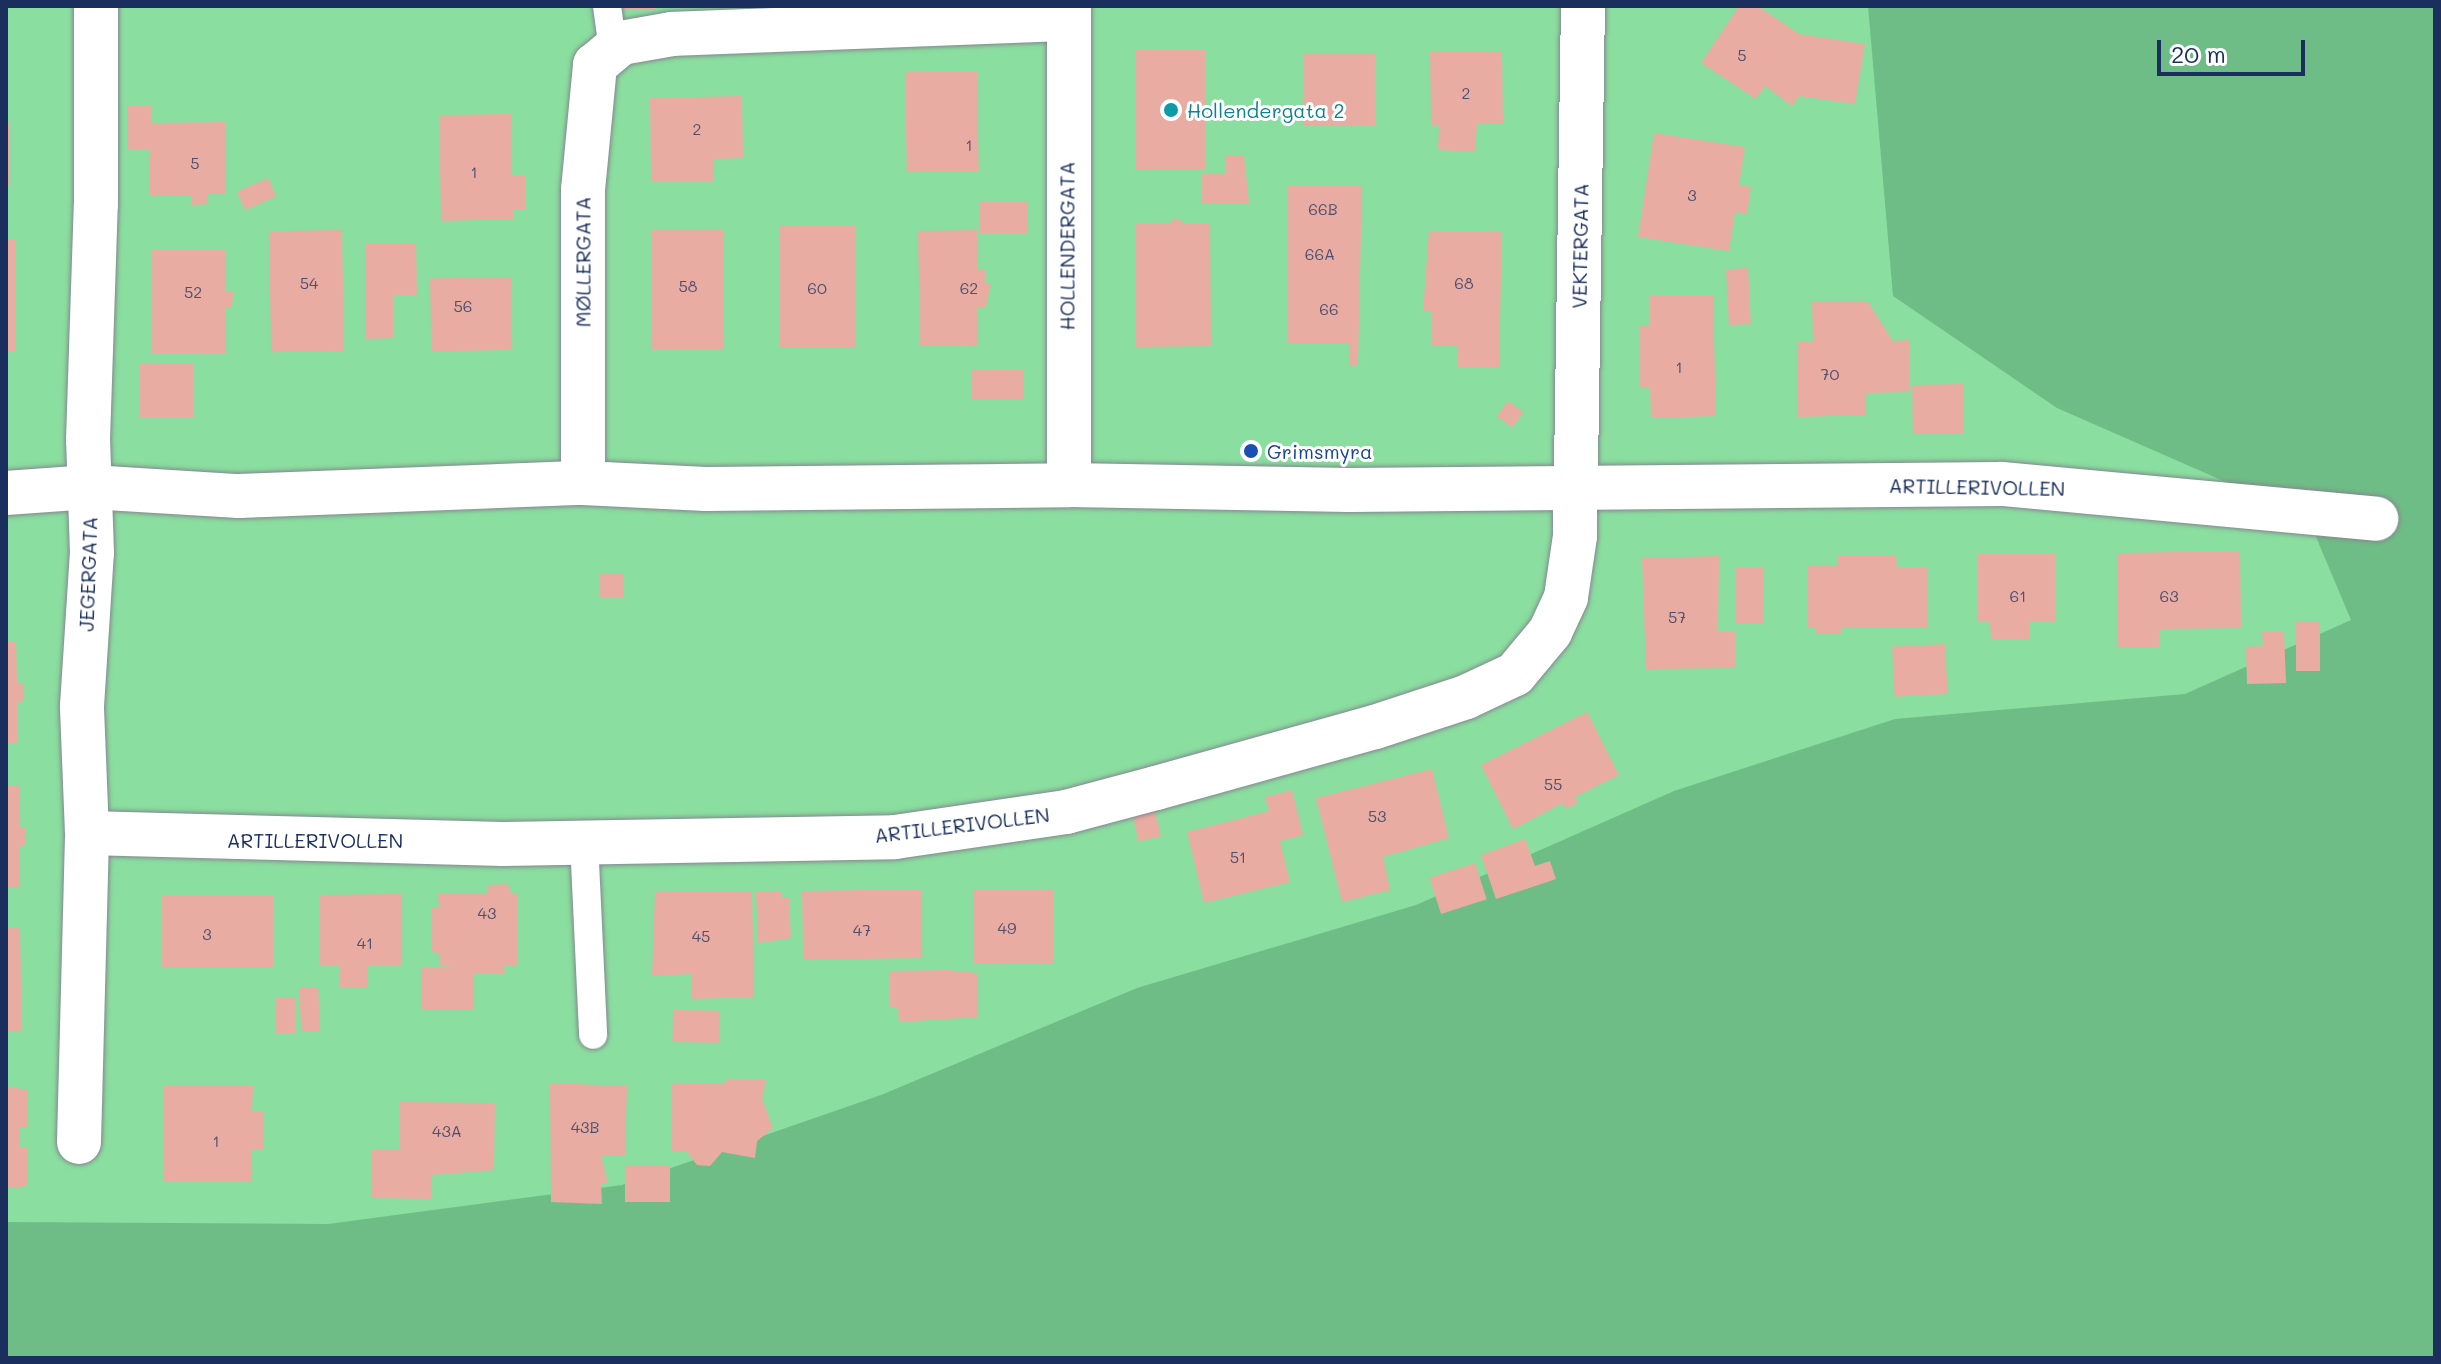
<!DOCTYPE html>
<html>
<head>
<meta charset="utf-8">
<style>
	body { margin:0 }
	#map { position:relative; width:2441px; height:1364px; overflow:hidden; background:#ece2c1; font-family:Mali,sans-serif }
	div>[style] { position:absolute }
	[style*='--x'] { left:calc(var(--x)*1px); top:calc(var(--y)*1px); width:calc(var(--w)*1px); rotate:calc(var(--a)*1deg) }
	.green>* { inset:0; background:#8ade9f; transform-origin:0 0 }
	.forest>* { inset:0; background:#6fbd86 }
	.building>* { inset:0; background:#e8aca2; transform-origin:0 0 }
	.roads { filter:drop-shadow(0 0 2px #848890) drop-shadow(0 0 2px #848890) }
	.service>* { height:28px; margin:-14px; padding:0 14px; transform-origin:14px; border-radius:14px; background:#fff }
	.minor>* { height:44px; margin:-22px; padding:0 22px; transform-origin:22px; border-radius:22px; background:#fff }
	.dots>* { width:22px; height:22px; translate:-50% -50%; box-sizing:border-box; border:4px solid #fff; border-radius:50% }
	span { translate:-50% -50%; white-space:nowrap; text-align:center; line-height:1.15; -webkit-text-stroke:6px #fff; paint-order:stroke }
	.number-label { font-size:16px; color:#4e4e6f }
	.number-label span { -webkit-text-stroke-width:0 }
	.culture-label { font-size:20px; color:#0d838f }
	.left { translate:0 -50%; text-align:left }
	.street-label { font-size:20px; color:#1b2f5e }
	.transit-label { font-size:20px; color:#164399 }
	.frame { position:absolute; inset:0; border:8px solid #1b2f5e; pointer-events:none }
	.scale { position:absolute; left:2157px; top:40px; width:148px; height:36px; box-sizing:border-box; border:4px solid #1b2f5e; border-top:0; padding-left:10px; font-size:24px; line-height:28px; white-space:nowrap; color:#1b2f5e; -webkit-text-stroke:6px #fff; paint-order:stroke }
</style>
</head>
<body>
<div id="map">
	<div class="green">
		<i style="left:6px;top:6px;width:2429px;height:1352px"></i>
	</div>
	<div class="forest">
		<i style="clip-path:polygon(1868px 6px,2435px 6px,2435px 1358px,6px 1358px,6px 1222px,328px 1224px,622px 1185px,881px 1095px,1137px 988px,1416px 905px,1674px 791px,1895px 719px,2185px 694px,2351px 620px,2308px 518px,2057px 408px,1893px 296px)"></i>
	</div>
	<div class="building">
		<i style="left:622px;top:6px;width:33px;height:3px"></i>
		<i style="clip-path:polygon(1739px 6px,1758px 6px,1799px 34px,1865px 44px,1855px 104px,1799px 96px,1792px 106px,1765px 86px,1756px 99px,1701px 63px)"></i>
		<i style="left:1206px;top:50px;width:120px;height:70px;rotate:90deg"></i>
		<i style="clip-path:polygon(1502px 51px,1503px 124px,1477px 124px,1475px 152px,1438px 150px,1439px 125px,1431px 125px,1430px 52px)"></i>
		<i style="left:1303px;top:53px;width:72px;height:73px"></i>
		<i style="left:977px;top:71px;width:100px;height:72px;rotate:89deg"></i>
		<i style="clip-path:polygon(742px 96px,743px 158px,714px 159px,714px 181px,651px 181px,650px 98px)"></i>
		<i style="clip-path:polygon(127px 105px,151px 105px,151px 123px,226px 122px,226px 194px,208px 194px,208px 204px,192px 205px,192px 196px,150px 195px,150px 150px,127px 150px)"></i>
		<i style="clip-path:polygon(512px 114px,512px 175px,525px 175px,525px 209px,513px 209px,513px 219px,441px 221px,439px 115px)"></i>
		<i style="clip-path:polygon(6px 123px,9px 123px,10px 185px,6px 185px)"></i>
		<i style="clip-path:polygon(1654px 133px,1745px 147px,1739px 185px,1751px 187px,1747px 214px,1735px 212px,1729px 251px,1638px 237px)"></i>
		<i style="clip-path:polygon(1225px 156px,1244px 156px,1249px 203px,1202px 204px,1202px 173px,1225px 173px)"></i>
		<i style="left:268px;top:178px;width:20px;height:34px;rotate:66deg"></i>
		<i style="clip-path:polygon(1287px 185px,1362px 186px,1358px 365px,1349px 365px,1349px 344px,1287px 343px)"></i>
		<i style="left:1028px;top:202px;width:31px;height:48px;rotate:90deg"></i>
		<i style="clip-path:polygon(1172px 219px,1181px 219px,1181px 224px,1210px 224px,1211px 346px,1136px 347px,1135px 224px,1171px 224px)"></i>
		<i style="left:779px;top:225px;width:77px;height:123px"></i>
		<i style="left:342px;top:230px;width:121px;height:73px;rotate:89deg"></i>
		<i style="left:723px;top:230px;width:119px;height:71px;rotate:90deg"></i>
		<i style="clip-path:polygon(977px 230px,978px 269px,985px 269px,985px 284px,991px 283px,986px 307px,978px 307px,978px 345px,920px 346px,918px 231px)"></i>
		<i style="clip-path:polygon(1429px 231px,1502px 231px,1499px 367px,1457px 367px,1457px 346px,1431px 346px,1431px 312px,1423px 312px)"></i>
		<i style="left:6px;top:239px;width:9px;height:113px"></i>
		<i style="clip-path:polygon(416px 243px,417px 295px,393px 295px,393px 338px,366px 339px,366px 244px)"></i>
		<i style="clip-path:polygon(225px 249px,226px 292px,233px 292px,232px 307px,225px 307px,226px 353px,152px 353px,152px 250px)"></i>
		<i style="left:1748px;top:268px;width:56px;height:22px;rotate:87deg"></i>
		<i style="left:511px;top:277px;width:73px;height:81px;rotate:89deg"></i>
		<i style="clip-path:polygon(1713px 295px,1716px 416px,1651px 418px,1650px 387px,1640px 387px,1639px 326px,1650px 326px,1650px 296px)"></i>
		<i style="clip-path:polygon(1812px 301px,1868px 302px,1893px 341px,1909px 340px,1910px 392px,1866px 393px,1866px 415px,1797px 417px,1797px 342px,1813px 342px)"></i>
		<i style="left:140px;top:364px;width:53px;height:53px"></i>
		<i style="left:971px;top:370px;width:53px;height:30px"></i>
		<i style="left:1963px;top:384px;width:49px;height:51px;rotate:89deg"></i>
		<i style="left:1508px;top:401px;width:19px;height:19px;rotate:36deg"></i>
		<i style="clip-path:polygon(2240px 551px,2241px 628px,2159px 629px,2159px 647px,2118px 648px,2118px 553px)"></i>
		<i style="clip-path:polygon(1978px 554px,2055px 554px,2055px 621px,2029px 621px,2029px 639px,1991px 639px,1990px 621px,1977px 621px)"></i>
		<i style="clip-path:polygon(1719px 556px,1718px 631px,1735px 631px,1735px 668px,1646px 669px,1642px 558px)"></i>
		<i style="clip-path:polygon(1837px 556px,1896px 556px,1897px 567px,1928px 567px,1927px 627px,1842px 627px,1842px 634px,1815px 634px,1816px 627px,1807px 627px,1807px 565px,1837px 565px)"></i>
		<i style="left:1735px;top:567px;width:28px;height:57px"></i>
		<i style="left:600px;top:573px;width:24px;height:24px"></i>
		<i style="left:2296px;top:622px;width:24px;height:49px"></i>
		<i style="clip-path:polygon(2262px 631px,2284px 631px,2286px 683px,2247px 684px,2246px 647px,2263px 646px)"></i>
		<i style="clip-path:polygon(6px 641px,16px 641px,17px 683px,24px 683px,24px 702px,17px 701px,17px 743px,6px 743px)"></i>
		<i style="left:1945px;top:644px;width:50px;height:53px;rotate:87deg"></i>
		<i style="clip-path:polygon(1587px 712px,1619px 775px,1575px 797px,1578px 803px,1566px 809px,1563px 803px,1513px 829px,1481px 765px)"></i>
		<i style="clip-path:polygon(1432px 769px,1449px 838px,1383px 857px,1390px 890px,1342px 902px,1316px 798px)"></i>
		<i style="clip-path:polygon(6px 785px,19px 785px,19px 828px,26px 828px,26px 846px,20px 846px,20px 888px,6px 888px)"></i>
		<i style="clip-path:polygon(1292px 790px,1303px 835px,1280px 841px,1290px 882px,1204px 903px,1187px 832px,1269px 811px,1265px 797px)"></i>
		<i style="left:1154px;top:806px;width:31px;height:23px;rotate:77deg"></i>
		<i style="clip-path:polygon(1525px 839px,1535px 866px,1550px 861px,1556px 879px,1496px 899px,1481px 855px)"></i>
		<i style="left:1475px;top:863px;width:38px;height:48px;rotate:72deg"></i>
		<i style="clip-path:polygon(508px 884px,511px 893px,517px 893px,517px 966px,504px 966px,505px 973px,473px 973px,474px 1010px,422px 1010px,422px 968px,474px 968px,439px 966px,439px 953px,431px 952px,432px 907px,439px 907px,438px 893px,487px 893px,487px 885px)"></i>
		<i style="left:921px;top:889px;width:69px;height:119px;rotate:89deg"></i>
		<i style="left:1054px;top:889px;width:75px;height:80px;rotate:90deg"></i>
		<i style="clip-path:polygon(781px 891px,781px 898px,789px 897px,791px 938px,758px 943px,756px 892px)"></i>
		<i style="clip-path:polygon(655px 892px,752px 892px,754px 997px,692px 999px,692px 974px,652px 976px)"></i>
		<i style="clip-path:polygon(401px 894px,402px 965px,367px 965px,368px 987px,340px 987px,339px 966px,320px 966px,319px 895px)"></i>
		<i style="left:162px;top:895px;width:111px;height:73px"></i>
		<i style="left:20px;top:928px;width:103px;height:14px;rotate:89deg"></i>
		<i style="clip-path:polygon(947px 970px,978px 973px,978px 1017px,899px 1022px,898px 1008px,889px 1008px,889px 971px)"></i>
		<i style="left:318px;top:987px;width:44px;height:19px;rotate:87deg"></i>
		<i style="left:276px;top:997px;width:19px;height:36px"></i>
		<i style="left:673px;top:1010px;width:47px;height:32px;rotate:1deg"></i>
		<i style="clip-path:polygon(726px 1079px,766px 1079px,762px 1099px,773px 1128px,757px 1141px,755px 1158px,722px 1152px,710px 1166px,697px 1165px,687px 1152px,672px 1151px,672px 1083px,726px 1083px)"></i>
		<i style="clip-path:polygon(550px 1083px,627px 1086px,625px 1155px,601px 1155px,608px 1184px,601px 1184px,602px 1204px,551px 1202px)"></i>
		<i style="clip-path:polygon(6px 1086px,28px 1090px,28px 1128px,20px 1128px,20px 1147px,27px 1147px,28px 1184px,21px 1187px,6px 1187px)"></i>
		<i style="clip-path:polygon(163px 1086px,253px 1086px,252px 1111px,264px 1111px,264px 1149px,252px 1149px,252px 1181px,163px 1182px)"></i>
		<i style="clip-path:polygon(400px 1102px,495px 1103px,494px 1170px,432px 1175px,431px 1199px,372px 1198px,372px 1150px,400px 1150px)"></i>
		<i style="left:625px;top:1166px;width:45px;height:36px"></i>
	</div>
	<div class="roads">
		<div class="service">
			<i style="--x:607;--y:6;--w:44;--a:82.2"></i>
			<i style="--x:584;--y:841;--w:194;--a:87.3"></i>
		</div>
		<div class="minor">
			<i style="--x:1069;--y:6;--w:479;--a:90"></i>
			<i style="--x:583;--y:483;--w:293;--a:-90"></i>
			<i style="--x:583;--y:190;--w:126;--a:-84.5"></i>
			<i style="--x:595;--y:65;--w:34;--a:-40"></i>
			<i style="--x:621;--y:43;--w:52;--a:-10"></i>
			<i style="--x:672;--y:34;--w:396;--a:-2.2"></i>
			<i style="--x:6;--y:493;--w:84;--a:-4.1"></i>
			<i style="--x:90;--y:487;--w:149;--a:3.5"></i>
			<i style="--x:239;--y:496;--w:344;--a:-2.2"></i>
			<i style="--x:583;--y:483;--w:123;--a:2.8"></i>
			<i style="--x:706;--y:489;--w:363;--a:-0.6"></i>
			<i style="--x:1069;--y:485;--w:280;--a:1"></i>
			<i style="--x:1349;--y:490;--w:653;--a:-0.53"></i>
			<i style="--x:2002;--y:484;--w:376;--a:5.3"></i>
			<i style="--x:87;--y:833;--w:416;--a:1.5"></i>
			<i style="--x:503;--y:844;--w:392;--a:-1"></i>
			<i style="--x:895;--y:837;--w:173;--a:-8.3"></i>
			<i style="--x:1066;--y:812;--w:93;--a:-14.9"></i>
			<i style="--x:1156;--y:788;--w:227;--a:-15.6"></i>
			<i style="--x:1375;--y:727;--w:96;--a:-18.2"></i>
			<i style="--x:1466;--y:697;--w:54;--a:-25.1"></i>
			<i style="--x:1515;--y:674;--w:55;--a:-50.2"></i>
			<i style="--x:1550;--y:632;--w:38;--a:-65"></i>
			<i style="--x:1566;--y:597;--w:62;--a:-81.6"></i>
			<i style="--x:1575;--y:536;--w:530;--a:-89.14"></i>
			<i style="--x:79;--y:1142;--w:309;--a:-88.5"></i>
			<i style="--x:87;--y:833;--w:127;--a:-92.3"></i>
			<i style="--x:82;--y:706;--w:153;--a:-86.3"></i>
			<i style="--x:92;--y:553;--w:113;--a:-92"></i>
			<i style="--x:88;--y:440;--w:236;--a:-88.1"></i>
			<i style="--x:96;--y:204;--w:198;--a:-90"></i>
		</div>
	</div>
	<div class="dots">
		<i style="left:1171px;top:110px;background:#0f9aa8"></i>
		<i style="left:1251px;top:451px;background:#1a4fb4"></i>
	</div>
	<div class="number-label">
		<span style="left:1742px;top:55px">5</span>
		<span style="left:1466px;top:93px">2</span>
		<span style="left:697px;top:129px">2</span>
		<span style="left:969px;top:145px">1</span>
		<span style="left:195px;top:163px">5</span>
		<span style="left:474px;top:172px">1</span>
		<span style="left:1692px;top:195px">3</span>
		<span style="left:1323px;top:209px">66B</span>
		<span style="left:1320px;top:254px">66A</span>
		<span style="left:309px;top:283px">54</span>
		<span style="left:1464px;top:283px">68</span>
		<span style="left:688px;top:286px">58</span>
		<span style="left:817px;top:288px">60</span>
		<span style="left:969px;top:288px">62</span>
		<span style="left:193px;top:292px">52</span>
		<span style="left:463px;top:306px">56</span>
		<span style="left:1329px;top:309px">66</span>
		<span style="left:1679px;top:367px">1</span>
		<span style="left:1830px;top:374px">70</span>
		<span style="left:2018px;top:596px">61</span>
		<span style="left:2169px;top:596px">63</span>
		<span style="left:1677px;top:617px">57</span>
		<span style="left:1553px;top:784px">55</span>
		<span style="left:1377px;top:816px">53</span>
		<span style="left:1238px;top:857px">51</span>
		<span style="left:487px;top:913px">43</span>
		<span style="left:1007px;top:928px">49</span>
		<span style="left:862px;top:930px">47</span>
		<span style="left:207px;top:934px">3</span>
		<span style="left:701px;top:936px">45</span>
		<span style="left:365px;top:943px">41</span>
		<span style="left:585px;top:1127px">43B</span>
		<span style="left:447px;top:1131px">43A</span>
		<span style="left:216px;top:1141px">1</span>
	</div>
	<div class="culture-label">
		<span class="left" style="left:1187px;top:110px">Hollendergata 2</span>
	</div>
	<div class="street-label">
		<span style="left:1067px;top:246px;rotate:-90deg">HOLLENDERGATA</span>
		<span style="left:1580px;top:246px;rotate:-89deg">VEKTERGATA</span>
		<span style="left:583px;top:262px;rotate:-90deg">MØLLERGATA</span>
		<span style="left:1977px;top:487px;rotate:1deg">ARTILLERIVOLLEN</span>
		<span style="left:88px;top:574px;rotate:-88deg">JEGERGATA</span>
		<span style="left:962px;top:825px;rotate:-7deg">ARTILLERIVOLLEN</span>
		<span style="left:315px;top:840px">ARTILLERIVOLLEN</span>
	</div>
	<div class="transit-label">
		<span class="left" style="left:1267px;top:451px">Grimsmyra</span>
	</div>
	<div class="frame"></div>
	<div class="scale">20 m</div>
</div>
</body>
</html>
